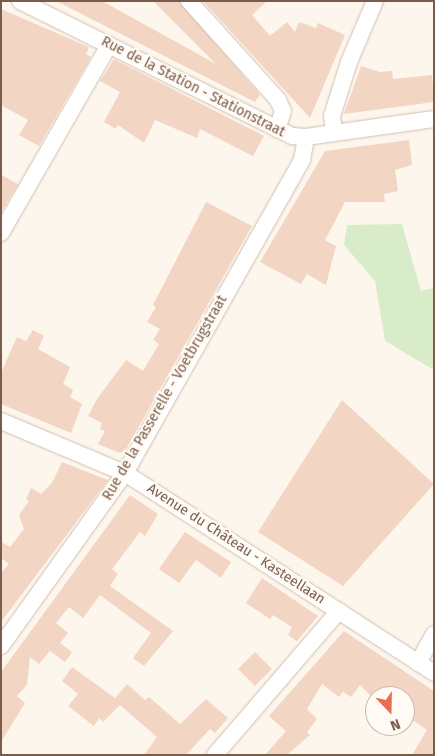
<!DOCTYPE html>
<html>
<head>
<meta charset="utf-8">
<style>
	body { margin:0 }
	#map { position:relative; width:435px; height:756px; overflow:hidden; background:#fdf6ec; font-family:"Fira Sans",sans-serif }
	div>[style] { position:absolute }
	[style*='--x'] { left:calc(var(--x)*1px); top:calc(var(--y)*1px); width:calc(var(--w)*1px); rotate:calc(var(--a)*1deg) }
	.green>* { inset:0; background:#d8ecc9 }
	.building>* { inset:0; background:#f3d5c3; transform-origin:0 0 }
	.roads { filter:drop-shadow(0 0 1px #d1beb0) drop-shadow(0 0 1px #d1beb0) }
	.minor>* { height:16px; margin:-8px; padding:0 8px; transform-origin:8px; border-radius:8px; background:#fff }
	span { translate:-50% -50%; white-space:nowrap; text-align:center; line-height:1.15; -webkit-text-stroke:4.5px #fffaf3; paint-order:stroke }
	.street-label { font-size:14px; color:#7a5c4d }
	.frame { position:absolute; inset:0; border:2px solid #7a5c4d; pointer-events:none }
	.north { position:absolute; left:365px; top:686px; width:50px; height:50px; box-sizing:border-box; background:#fffaf3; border:1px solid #cabbb1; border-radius:50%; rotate:159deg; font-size:14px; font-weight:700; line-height:20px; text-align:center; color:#7a5c4d }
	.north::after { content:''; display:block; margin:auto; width:18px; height:22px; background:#e76f51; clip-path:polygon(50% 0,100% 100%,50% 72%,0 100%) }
</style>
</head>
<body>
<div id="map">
	<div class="green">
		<i style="clip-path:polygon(402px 224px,421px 291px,434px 288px,434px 370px,385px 341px,375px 281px,344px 245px,347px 225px)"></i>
	</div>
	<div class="building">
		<i style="clip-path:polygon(56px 1px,102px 1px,216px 64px,153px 1px,179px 1px,260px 95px,255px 102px)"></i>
		<i style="clip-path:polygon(203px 1px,267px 1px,252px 15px,270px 36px,287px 22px,295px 32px,299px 22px,316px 28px,318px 23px,345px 35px,310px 118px)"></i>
		<i style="clip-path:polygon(1px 9px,89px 47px,86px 54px,91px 57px,39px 146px,19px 135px,28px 120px,1px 105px)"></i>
		<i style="clip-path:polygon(114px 59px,264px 136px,253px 156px,200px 129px,197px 138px,155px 120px,144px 143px,118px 125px,116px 129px,104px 122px,120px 92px,100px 81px)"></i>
		<i style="clip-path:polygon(361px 66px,380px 72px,392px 71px,393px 79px,432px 75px,434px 102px,344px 114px)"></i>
		<i style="clip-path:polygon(409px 140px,412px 165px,395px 170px,398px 191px,384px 194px,385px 202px,345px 202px,325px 240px,336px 246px,326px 285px,307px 274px,301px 284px,260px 262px,325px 151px)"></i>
		<i style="clip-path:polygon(1px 175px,18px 184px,1px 212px)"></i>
		<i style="clip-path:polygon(206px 202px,252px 226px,125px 451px,120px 453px,98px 444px,105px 431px,100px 429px,102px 423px,88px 416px,97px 399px,126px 360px,143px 371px,159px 344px,153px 340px,160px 329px,147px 322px,156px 307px,153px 305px)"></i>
		<i style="clip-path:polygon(33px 330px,44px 336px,38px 349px,70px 367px,63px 384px,73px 390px,70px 397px,82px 404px,71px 433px,1px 404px,1px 373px,17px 337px,26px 341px)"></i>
		<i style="clip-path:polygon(342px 400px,434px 484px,343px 586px,258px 532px)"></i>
		<i style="clip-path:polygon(62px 462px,108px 480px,1px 622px,1px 573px,9px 564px,1px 558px,1px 542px,10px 547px,24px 529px,19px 515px,29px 501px,26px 499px,31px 488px,41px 494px,52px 483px)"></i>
		<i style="clip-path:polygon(130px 495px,158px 514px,145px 536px,140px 532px,112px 569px,118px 574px,110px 586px,173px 631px,144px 666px,133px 658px,151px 633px,100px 595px,83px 618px,69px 607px,56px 623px,68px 633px,60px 643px,72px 652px,65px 662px,50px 651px,39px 664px,30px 657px,27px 685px,17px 696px,25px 703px,1px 742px,1px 672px)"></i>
		<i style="clip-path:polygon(185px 532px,231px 562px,221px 578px,196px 560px,179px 583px,159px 569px)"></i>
		<i style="clip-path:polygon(262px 578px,318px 616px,297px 641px,288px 635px,292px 627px,273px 615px,270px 619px,246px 603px)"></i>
		<i style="clip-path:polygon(344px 631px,434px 691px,434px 755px,412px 755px,427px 730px,405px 715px,405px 696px,371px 696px,360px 685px,351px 697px,343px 692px,339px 697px,322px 684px,307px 709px,317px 719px,307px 732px,310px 735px,287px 755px,265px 755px,286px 731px,269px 716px)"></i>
		<i style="left:255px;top:652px;width:24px;height:24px;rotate:45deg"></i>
		<i style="clip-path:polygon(72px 667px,115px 698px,127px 684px,145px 700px,149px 697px,180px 724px,206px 699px,228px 718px,215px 733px,210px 729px,186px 755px,144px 755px,157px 737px,120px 705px,103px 722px,99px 718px,94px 726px,68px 706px,78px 694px,62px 681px)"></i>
	</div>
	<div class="roads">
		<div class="minor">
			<i style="--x:20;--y:1;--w:304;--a:26.4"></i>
			<i style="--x:292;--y:136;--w:14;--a:4"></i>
			<i style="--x:306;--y:137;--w:129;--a:-8"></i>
			<i style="--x:189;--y:1;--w:133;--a:48"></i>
			<i style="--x:278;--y:100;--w:12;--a:66"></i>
			<i style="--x:283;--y:111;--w:19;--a:108"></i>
			<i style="--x:334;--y:132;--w:16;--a:-97"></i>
			<i style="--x:332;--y:116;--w:57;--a:-72.5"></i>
			<i style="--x:349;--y:62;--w:66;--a:-66.9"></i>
			<i style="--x:1;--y:233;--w:217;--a:-60.1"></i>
			<i style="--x:1;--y:421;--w:134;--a:22.8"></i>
			<i style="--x:125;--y:473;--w:368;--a:32.9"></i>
			<i style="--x:1;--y:646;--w:213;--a:-54.4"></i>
			<i style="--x:125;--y:473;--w:360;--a:-60.5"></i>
			<i style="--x:302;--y:160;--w:23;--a:-80"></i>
			<i style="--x:418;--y:663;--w:33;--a:-61"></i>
			<i style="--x:215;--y:755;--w:190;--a:-49.3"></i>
		</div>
	</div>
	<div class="street-label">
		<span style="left:193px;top:87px;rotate:27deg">Rue de la Station - Stationstraat</span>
		<span style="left:165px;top:398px;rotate:-60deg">Rue de la Passerelle - Voetbrugstraat</span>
		<span style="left:236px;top:544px;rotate:33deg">Avenue du Château - Kasteellaan</span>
	</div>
	<div class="frame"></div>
	<div class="north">N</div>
</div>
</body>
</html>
